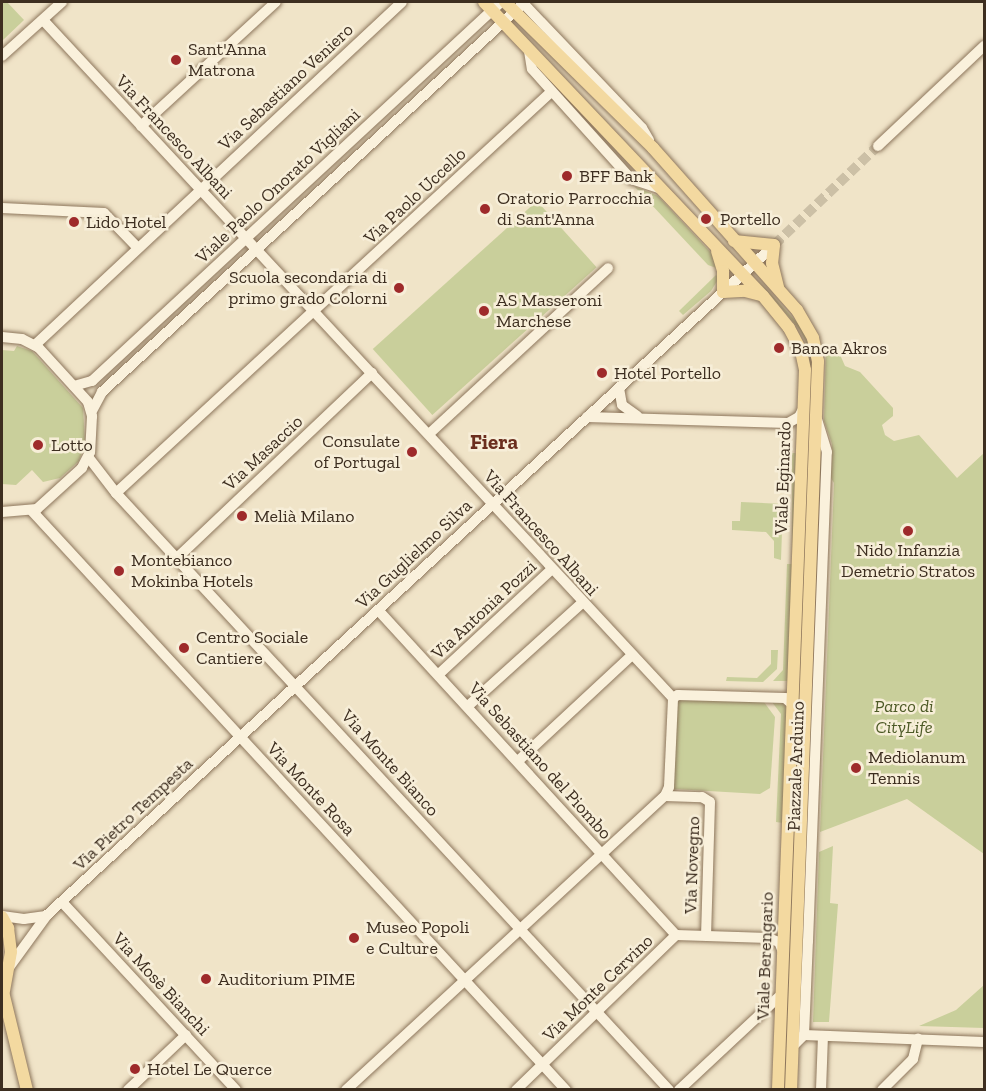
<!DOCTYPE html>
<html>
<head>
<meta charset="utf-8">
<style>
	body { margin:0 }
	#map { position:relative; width:986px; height:1091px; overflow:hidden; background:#f0e4c8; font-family:"Zilla Slab",serif }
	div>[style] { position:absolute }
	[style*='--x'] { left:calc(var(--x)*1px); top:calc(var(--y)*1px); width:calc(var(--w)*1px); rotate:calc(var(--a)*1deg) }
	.green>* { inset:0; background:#c9cf9b; transform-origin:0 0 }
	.minor-tunnel>* { height:10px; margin-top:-5px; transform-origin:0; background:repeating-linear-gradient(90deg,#ccc0a6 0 10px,transparent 0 15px) }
	.roads { filter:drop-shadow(0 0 2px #8d765c) drop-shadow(0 0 2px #8d765c) }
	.minor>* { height:10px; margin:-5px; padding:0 5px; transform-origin:5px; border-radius:5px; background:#faf1dc }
	.major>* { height:12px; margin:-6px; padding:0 6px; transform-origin:6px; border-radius:6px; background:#f3d9a0 }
	.dots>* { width:16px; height:16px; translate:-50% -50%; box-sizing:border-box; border:3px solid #f7eed8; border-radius:50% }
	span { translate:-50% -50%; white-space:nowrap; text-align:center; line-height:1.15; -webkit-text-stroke:5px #f7eed8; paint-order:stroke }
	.poi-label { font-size:18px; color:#3d2e20 }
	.left { translate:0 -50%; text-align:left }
	.right { translate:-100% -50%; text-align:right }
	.street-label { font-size:18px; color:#3d2e20 }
	.park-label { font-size:18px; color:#4d5a26; font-style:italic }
	.quarter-label { font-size:21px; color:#6b2e1e; font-weight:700 }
	.frame { position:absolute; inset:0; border:3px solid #3d2e20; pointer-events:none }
</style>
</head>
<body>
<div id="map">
	<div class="green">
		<i style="clip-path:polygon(2px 2px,7px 2px,24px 20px,3px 40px)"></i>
		<i style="clip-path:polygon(634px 186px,658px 196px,716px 258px,719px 269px,708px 265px)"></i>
		<i style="left:537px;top:201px;width:89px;height:221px;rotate:48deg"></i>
		<i style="clip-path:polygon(716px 275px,719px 278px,711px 291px,683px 315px,679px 311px)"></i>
		<i style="clip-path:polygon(756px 278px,803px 329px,813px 359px,806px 527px,809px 349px,800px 330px)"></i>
		<i style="clip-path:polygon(17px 346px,32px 351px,83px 408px,85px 442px,79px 461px,60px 478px,43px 482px,32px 470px,16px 485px,2px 484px,2px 350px,14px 351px)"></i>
		<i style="clip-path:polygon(826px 346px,838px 350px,845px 366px,860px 372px,893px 408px,893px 416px,882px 425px,885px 435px,894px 441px,919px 435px,957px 478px,984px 453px,984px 854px,907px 799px,820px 832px,834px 483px,831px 478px,832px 444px,824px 421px)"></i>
		<i style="clip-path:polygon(820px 443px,822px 445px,816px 654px,812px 652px)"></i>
		<i style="left:792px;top:453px;width:5px;height:106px"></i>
		<i style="clip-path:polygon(741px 502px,783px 504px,781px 560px,774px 558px,774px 541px,766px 532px,732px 530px,732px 521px,740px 521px)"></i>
		<i style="clip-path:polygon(787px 564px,793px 564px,788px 681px,773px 681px,783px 670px)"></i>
		<i style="clip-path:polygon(771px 650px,778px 650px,777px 669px,763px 682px,726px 681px,727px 677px,757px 678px,771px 664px)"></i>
		<i style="clip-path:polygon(680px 698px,764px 702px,775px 717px,770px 788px,760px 794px,674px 789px,674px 707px)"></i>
		<i style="clip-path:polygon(772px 702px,787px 703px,783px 823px,776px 822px,781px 714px)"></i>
		<i style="left:792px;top:828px;width:4px;height:190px"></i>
		<i style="clip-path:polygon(833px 846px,830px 903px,838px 904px,829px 1022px,813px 1022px,819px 852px)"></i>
		<i style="clip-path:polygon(984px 985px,984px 1028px,919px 1026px,956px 1010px)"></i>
	</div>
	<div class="minor-tunnel">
		<i style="--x:774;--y:245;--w:144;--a:-43.6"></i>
	</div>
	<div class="roads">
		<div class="minor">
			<i style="--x:522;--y:2;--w:174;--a:46.4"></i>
			<i style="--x:642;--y:128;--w:14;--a:60"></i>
			<i style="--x:43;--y:20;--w:926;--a:47.1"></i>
			<i style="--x:529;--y:51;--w:18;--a:81"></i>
			<i style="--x:532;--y:69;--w:148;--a:48"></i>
			<i style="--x:631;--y:179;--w:33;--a:18"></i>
			<i style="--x:2;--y:56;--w:81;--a:-42"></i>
			<i style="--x:141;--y:126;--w:183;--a:-42.6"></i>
			<i style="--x:878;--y:146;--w:146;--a:-43.3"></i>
			<i style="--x:2;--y:208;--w:102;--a:2.8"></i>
			<i style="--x:104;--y:213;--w:47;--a:45.9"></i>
			<i style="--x:2;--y:337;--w:20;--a:6"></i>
			<i style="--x:22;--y:339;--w:18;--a:27"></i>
			<i style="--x:38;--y:347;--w:74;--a:47.7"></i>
			<i style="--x:88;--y:402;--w:15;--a:74"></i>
			<i style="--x:92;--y:416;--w:36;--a:93"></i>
			<i style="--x:90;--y:452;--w:18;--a:117"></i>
			<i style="--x:82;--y:468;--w:61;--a:137.7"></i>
			<i style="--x:37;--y:509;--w:35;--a:175"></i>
			<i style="--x:35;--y:345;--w:502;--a:-43.06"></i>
			<i style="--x:74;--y:386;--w:19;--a:-16"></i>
			<i style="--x:92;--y:381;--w:558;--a:-42.82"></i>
			<i style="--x:619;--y:388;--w:17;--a:80"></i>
			<i style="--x:622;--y:405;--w:19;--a:36"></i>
			<i style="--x:92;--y:411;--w:21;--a:-62"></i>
			<i style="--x:102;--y:392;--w:575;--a:-42.68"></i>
			<i style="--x:587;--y:417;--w:201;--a:1.7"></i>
			<i style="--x:788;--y:423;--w:13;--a:-29"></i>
			<i style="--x:799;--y:417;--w:11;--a:-63"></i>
			<i style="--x:429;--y:434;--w:244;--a:-42.8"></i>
			<i style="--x:89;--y:458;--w:44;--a:52.4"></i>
			<i style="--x:116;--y:493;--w:814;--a:47.19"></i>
			<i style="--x:116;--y:493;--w:592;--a:-42.67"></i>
			<i style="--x:32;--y:511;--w:788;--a:47.32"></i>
			<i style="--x:177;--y:558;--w:269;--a:-43.5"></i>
			<i style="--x:378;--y:610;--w:441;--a:47.5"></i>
			<i style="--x:439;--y:674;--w:154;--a:-42.9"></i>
			<i style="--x:673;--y:698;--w:6;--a:-31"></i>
			<i style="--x:678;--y:695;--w:107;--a:1.6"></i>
			<i style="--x:785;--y:698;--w:11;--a:41"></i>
			<i style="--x:468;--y:706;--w:154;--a:-42.1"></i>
			<i style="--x:518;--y:761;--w:154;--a:-42.9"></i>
			<i style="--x:665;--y:796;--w:37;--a:2"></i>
			<i style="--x:702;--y:797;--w:9;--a:32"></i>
			<i style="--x:710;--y:802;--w:133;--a:91.7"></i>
			<i style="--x:62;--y:902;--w:256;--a:47.2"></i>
			<i style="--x:2;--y:916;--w:22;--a:8"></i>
			<i style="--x:24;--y:919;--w:22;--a:-8"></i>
			<i style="--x:676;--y:935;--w:92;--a:1.9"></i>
			<i style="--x:768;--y:938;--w:12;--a:20"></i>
			<i style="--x:779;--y:942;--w:11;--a:68"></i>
			<i style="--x:10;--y:966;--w:63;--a:-54"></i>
			<i style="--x:47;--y:915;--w:989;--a:-42.66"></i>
			<i style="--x:804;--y:1035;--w:180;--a:2.2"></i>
			<i style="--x:793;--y:1046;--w:16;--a:-45"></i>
			<i style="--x:804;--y:1035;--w:94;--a:-87.6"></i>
			<i style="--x:808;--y:941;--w:489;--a:-87.8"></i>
			<i style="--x:827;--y:452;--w:34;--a:-107"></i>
			<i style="--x:128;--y:1090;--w:80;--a:-43.5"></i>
			<i style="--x:346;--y:1090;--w:434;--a:-42.7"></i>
			<i style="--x:665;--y:796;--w:10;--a:-66"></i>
			<i style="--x:669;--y:787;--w:89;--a:-87.4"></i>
			<i style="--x:516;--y:1090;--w:223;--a:-44.1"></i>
			<i style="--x:679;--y:1090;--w:139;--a:-43"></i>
			<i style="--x:821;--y:1090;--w:54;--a:-87.9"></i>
			<i style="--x:882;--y:1090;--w:44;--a:-45"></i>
			<i style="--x:913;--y:1059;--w:21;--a:-76"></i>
		</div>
		<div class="major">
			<i style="--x:484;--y:2;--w:405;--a:46.5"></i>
			<i style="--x:763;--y:296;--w:41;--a:50.9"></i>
			<i style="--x:789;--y:328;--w:26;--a:62"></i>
			<i style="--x:801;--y:351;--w:19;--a:78"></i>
			<i style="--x:805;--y:370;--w:721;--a:92.15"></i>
			<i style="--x:505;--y:2;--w:208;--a:44.6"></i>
			<i style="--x:653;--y:148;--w:217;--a:48.4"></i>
			<i style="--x:797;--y:310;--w:32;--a:60"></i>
			<i style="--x:813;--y:338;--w:24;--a:78"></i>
			<i style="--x:818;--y:361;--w:729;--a:92.12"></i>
			<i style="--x:734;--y:241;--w:40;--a:5.7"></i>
			<i style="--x:774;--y:245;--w:18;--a:96"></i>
			<i style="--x:772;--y:263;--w:25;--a:76"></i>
			<i style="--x:717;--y:251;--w:21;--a:73"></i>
			<i style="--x:723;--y:271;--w:21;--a:90"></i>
			<i style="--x:723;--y:292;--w:22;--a:-3"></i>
			<i style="--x:745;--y:291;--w:16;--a:14"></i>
			<i style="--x:2;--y:917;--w:13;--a:61"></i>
			<i style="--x:8;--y:928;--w:24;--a:83"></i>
			<i style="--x:11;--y:952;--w:51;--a:100.2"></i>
			<i style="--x:4;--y:996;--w:97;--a:76.3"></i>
		</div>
	</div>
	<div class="dots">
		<i style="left:176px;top:60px;background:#9e2a2b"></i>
		<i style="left:567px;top:176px;background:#9e2a2b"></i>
		<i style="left:485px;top:209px;background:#9e2a2b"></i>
		<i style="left:706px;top:219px;background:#9e2a2b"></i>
		<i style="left:74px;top:222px;background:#9e2a2b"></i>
		<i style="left:399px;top:288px;background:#9e2a2b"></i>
		<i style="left:484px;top:311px;background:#9e2a2b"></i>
		<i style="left:779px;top:348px;background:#9e2a2b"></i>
		<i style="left:602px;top:373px;background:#9e2a2b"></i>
		<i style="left:38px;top:445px;background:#9e2a2b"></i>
		<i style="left:412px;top:452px;background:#9e2a2b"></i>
		<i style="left:242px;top:516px;background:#9e2a2b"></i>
		<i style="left:908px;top:531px;background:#9e2a2b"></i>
		<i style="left:119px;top:571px;background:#9e2a2b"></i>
		<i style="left:184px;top:648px;background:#9e2a2b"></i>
		<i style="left:856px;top:768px;background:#9e2a2b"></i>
		<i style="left:354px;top:938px;background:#9e2a2b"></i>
		<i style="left:206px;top:979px;background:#9e2a2b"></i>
		<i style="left:135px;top:1069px;background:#9e2a2b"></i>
	</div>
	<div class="poi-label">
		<span class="left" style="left:188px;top:60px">Sant'Anna<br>Matrona</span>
		<span class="left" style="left:579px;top:176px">BFF Bank</span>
		<span class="left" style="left:497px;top:209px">Oratorio Parrocchia<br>di Sant'Anna</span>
		<span class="left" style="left:720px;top:219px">Portello</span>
		<span class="left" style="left:86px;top:222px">Lido Hotel</span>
		<span class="right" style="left:387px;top:288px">Scuola secondaria di<br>primo grado Colorni</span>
		<span class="left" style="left:496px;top:311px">AS Masseroni<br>Marchese</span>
		<span class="left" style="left:791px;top:348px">Banca Akros</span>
		<span class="left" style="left:614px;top:373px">Hotel Portello</span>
		<span class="right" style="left:400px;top:452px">Consulate<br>of Portugal</span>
		<span class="left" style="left:51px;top:445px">Lotto</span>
		<span class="left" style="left:254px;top:516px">Melià Milano</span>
		<span style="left:908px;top:561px">Nido Infanzia<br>Demetrio Stratos</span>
		<span class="left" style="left:131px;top:571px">Montebianco<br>Mokinba Hotels</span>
		<span class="left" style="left:196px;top:648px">Centro Sociale<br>Cantiere</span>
		<span class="left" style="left:868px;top:768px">Mediolanum<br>Tennis</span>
		<span class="left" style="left:366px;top:938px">Museo Popoli<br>e Culture</span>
		<span class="left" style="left:218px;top:979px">Auditorium PIME</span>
		<span class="left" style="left:147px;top:1069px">Hotel Le Querce</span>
	</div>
	<div class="street-label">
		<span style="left:286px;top:87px;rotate:-43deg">Via Sebastiano Veniero</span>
		<span style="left:174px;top:137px;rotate:47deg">Via Francesco Albani</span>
		<span style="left:278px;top:186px;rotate:-43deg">Viale Paolo Onorato Vigliani</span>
		<span style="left:415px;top:196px;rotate:-43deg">Via Paolo Uccello</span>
		<span style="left:263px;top:453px;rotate:-43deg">Via Masaccio</span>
		<span style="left:783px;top:478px;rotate:-88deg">Viale Eginardo</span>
		<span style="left:541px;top:533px;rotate:48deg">Via Francesco Albani</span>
		<span style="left:414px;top:554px;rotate:-43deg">Via Guglielmo Silva</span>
		<span style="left:484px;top:610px;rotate:-43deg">Via Antonia Pozzi</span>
		<span style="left:540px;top:761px;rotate:48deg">Via Sebastiano del Piombo</span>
		<span style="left:390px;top:763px;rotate:48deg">Via Monte Bianco</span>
		<span style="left:796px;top:766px;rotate:-88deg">Piazzale Arduino</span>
		<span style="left:311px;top:789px;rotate:47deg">Via Monte Rosa</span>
		<span style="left:133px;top:814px;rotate:-43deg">Via Pietro Tempesta</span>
		<span style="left:692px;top:865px;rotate:-88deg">Via Novegno</span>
		<span style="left:765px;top:956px;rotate:-88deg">Viale Berengario</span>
		<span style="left:161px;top:984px;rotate:47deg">Via Mosè Bianchi</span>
		<span style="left:598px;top:988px;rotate:-44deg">Via Monte Cervino</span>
	</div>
	<div class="park-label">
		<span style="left:904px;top:717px">Parco di<br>CityLife</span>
	</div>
	<div class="quarter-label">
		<span style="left:494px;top:442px">Fiera</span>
	</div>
	<div class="frame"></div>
</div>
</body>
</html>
